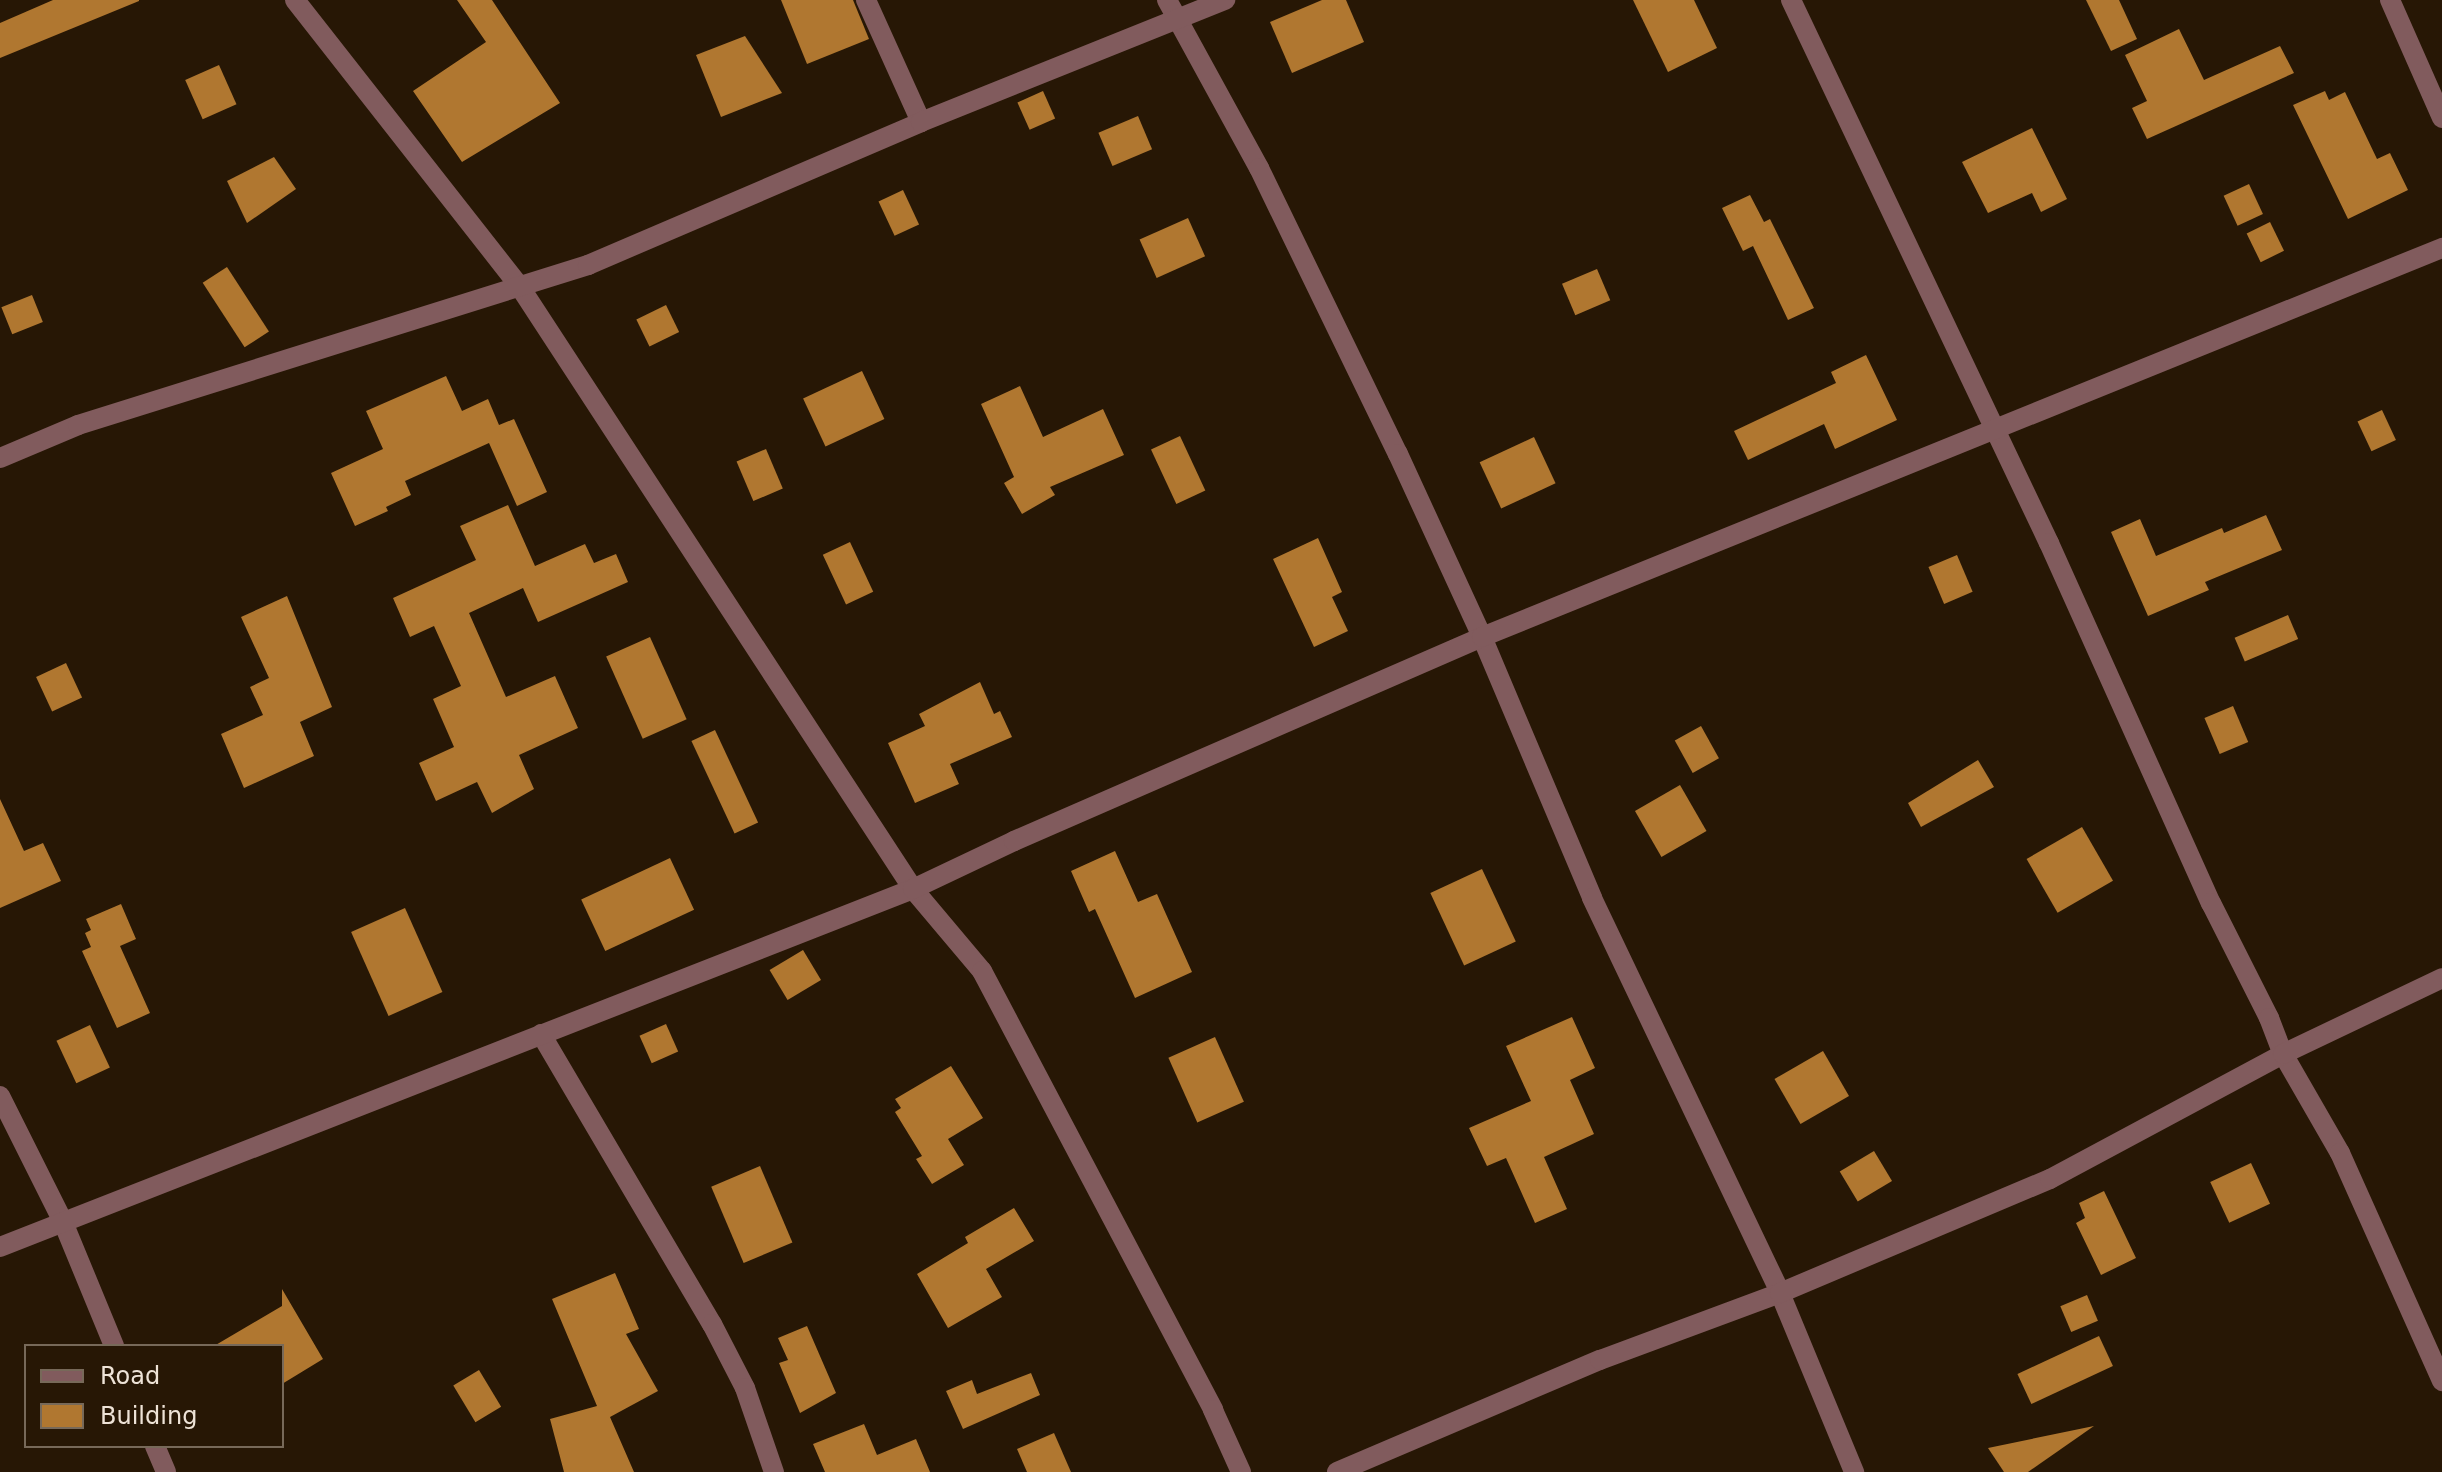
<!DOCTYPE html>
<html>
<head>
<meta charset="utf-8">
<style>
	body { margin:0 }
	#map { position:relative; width:2442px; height:1472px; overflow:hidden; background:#271705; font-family:"DejaVu Sans",sans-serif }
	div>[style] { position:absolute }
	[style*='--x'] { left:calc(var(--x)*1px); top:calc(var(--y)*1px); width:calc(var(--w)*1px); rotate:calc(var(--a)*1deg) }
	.building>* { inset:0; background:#b07730; transform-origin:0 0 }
	.minor>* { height:20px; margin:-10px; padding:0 10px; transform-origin:10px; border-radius:10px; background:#815b5d }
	span { translate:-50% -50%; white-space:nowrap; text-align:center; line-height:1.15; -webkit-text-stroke:8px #271705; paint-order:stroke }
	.legend { position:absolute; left:24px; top:1344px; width:260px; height:104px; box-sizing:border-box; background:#271705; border:2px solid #776959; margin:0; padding:10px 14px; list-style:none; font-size:24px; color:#eee3d7 }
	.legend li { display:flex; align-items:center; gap:16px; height:40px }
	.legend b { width:40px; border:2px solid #776959 }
</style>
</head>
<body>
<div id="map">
	<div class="building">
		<i style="clip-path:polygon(53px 0,139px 0,139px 1px,0 58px,0 23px)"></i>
		<i style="clip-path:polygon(457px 0,492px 0,560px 103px,462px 162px,413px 91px,486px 42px)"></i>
		<i style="clip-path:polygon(781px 0,853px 0,869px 39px,807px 64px)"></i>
		<i style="clip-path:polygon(1322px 0,1346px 0,1364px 42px,1292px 73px,1270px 22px)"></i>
		<i style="clip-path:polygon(1633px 0,1694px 0,1717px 48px,1668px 72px)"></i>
		<i style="clip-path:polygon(2086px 0,2119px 0,2137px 39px,2111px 51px)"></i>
		<i style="clip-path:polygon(2179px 29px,2204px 80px,2280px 46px,2294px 73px,2147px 139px,2132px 108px,2147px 101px,2125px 55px)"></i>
		<i style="clip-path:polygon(745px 36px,782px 93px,721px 117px,696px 55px)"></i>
		<i style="left:219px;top:65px;width:43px;height:37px;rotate:66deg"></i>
		<i style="left:1043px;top:91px;width:30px;height:28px;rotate:66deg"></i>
		<i style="clip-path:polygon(2325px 91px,2329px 100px,2345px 92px,2377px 159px,2390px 153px,2408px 190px,2348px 219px,2293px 105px)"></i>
		<i style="left:1138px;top:116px;width:36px;height:43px;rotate:67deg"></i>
		<i style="clip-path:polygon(2032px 128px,2067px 199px,2041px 212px,2032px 193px,1988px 213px,1962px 162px)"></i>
		<i style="clip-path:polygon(274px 157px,296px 189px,247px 223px,227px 181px)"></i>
		<i style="left:2249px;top:184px;width:33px;height:28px;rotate:65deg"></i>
		<i style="left:903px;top:190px;width:38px;height:27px;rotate:65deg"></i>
		<i style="clip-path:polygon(1750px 195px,1764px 222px,1770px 219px,1814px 308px,1788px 320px,1753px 246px,1743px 251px,1722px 208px)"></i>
		<i style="left:1188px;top:218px;width:42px;height:53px;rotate:66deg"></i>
		<i style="left:2270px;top:222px;width:32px;height:26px;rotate:64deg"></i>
		<i style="left:227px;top:267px;width:77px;height:29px;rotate:57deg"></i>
		<i style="left:1597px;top:269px;width:34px;height:38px;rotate:67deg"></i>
		<i style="left:32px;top:295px;width:29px;height:33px;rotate:68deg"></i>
		<i style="left:666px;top:305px;width:30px;height:33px;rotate:64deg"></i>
		<i style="clip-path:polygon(1866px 355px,1897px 420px,1835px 449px,1824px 424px,1748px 460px,1734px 431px,1836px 383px,1831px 372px)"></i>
		<i style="left:862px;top:371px;width:53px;height:65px;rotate:65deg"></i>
		<i style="clip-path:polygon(446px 376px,462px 411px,488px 399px,499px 425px,514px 419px,547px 492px,517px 506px,489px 443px,405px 481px,411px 495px,386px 507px,388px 511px,355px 526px,331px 473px,383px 449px,366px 411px)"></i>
		<i style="clip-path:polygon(1020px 386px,1043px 437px,1103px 409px,1124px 455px,1050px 487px,1055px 495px,1022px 514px,1004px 483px,1014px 477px,981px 404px)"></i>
		<i style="left:2382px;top:410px;width:33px;height:27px;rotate:65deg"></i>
		<i style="left:1180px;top:436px;width:60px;height:32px;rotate:65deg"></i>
		<i style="left:1534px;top:437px;width:51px;height:60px;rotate:65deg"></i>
		<i style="left:766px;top:449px;width:43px;height:32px;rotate:67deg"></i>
		<i style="clip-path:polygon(508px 505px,535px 566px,585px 544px,594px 563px,616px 554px,628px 582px,538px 622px,523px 588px,469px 613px,506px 697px,555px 676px,578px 728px,519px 755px,534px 789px,492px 813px,477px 782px,436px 801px,419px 763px,454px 747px,433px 699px,461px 686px,434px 626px,410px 637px,393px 598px,476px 560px,460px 526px)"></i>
		<i style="clip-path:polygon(2266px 515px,2282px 550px,2205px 582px,2209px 590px,2148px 616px,2111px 532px,2140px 519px,2156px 556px,2222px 528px,2224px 533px)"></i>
		<i style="clip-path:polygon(1318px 538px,1342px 592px,1332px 597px,1348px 631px,1314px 647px,1273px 559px)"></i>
		<i style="left:850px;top:542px;width:55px;height:30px;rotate:65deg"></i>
		<i style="left:1957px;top:555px;width:40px;height:31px;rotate:67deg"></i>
		<i style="clip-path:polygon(287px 596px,332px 707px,300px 722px,314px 756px,244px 788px,221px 734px,263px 715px,250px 687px,269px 678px,241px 617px)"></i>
		<i style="left:2288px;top:615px;width:26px;height:58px;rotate:67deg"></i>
		<i style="left:650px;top:637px;width:90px;height:48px;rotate:66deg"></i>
		<i style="left:66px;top:663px;width:38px;height:33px;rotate:65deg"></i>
		<i style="clip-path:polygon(980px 682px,994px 714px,1000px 711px,1012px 737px,950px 764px,959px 784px,915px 803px,888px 743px,925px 726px,919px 714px)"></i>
		<i style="left:2233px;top:706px;width:39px;height:31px;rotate:67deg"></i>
		<i style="left:1701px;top:726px;width:37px;height:30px;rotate:61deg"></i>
		<i style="left:715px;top:730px;width:102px;height:26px;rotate:65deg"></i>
		<i style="clip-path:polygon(1978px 760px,1994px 787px,1921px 827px,1908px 803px)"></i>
		<i style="left:1680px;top:785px;width:53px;height:52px;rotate:60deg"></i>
		<i style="clip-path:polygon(0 799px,24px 851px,43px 843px,61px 881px,0 908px)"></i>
		<i style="left:2082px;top:827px;width:62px;height:64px;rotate:60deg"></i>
		<i style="clip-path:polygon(1115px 851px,1138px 902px,1157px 894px,1192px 972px,1135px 998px,1095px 909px,1089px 912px,1071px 871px)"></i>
		<i style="left:670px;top:858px;width:57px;height:98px;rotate:65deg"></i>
		<i style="left:1482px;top:869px;width:80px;height:57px;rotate:65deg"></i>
		<i style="clip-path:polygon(121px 904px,136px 939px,120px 946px,150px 1013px,117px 1028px,82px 951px,91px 947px,85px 933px,91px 930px,86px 919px)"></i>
		<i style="left:405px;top:908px;width:92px;height:59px;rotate:66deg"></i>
		<i style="left:803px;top:950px;width:35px;height:39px;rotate:59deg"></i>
		<i style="clip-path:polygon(1572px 1017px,1595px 1068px,1570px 1080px,1594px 1134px,1544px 1157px,1567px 1209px,1535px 1223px,1506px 1158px,1487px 1166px,1469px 1128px,1531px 1101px,1506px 1046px)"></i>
		<i style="left:666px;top:1024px;width:30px;height:29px;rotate:66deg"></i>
		<i style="left:90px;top:1025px;width:47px;height:37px;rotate:65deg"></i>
		<i style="left:1215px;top:1037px;width:71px;height:51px;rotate:66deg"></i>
		<i style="left:1823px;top:1051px;width:52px;height:56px;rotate:60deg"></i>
		<i style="clip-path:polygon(951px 1066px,983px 1118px,948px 1139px,964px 1165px,932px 1184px,916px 1159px,922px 1156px,895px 1112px,901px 1108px,895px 1099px)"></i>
		<i style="left:1874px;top:1151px;width:35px;height:40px;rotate:59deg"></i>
		<i style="left:2251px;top:1163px;width:45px;height:45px;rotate:65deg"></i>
		<i style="left:760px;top:1166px;width:83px;height:53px;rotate:67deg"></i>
		<i style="clip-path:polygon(2104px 1191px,2136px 1258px,2101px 1275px,2076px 1223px,2085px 1218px,2079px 1203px)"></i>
		<i style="clip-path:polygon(1014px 1208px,1034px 1241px,986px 1269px,1002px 1297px,948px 1328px,917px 1274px,968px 1243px,965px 1237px)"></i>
		<i style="clip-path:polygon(615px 1273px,639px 1329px,626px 1334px,658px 1391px,610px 1417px,634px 1472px,564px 1472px,550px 1419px,597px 1406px,552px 1299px)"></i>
		<i style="clip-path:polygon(282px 1289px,323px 1359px,282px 1384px,282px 1346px,214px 1346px,282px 1306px)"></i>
		<i style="left:2087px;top:1295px;width:28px;height:29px;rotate:67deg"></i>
		<i style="clip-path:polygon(807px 1326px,836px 1393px,800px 1413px,779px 1363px,788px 1360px,778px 1338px)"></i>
		<i style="left:2099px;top:1336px;width:33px;height:90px;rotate:65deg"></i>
		<i style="left:479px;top:1370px;width:43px;height:30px;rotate:59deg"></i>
		<i style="clip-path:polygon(1031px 1373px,1040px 1395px,963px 1429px,946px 1391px,972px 1380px,977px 1394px)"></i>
		<i style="clip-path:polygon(864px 1424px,877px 1455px,916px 1439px,930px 1472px,825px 1472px,813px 1444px)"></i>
		<i style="clip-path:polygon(2094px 1426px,2028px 1472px,2004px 1472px,1988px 1448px)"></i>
		<i style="clip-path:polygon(1054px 1433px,1071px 1472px,1027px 1472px,1017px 1449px)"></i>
	</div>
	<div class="minor">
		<i style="--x:295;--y:0;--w:365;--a:51.9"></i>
		<i style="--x:520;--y:287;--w:719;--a:56.86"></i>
		<i style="--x:913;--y:889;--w:107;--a:49.9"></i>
		<i style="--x:982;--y:971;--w:496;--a:62.2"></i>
		<i style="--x:1213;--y:1410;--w:68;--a:65.7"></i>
		<i style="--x:866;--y:0;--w:134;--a:65.7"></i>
		<i style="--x:1167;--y:0;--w:192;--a:61.3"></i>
		<i style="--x:1259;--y:168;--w:318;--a:64.1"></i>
		<i style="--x:1398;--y:454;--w:201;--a:65.3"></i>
		<i style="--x:1482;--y:637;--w:283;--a:67.1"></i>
		<i style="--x:1592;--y:898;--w:437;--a:64.5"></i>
		<i style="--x:1780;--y:1293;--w:194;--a:67.5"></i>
		<i style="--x:1791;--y:0;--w:601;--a:64.59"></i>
		<i style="--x:2049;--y:543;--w:395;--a:65.8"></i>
		<i style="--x:2211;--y:903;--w:129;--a:63.2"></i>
		<i style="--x:2269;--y:1018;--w:39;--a:69"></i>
		<i style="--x:2283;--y:1054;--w:114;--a:60.1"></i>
		<i style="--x:2340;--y:1153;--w:250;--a:65.9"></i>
		<i style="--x:2390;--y:0;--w:129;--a:66.2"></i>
		<i style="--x:0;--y:458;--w:85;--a:-22.9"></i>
		<i style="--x:78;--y:425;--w:535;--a:-17.42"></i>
		<i style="--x:588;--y:265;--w:362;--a:-23.2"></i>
		<i style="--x:921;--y:122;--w:328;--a:-21.9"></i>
		<i style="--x:541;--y:1034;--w:337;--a:59.5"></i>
		<i style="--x:712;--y:1324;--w:72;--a:62.7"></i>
		<i style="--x:745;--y:1388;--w:89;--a:71"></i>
		<i style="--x:0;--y:1096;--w:141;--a:63.4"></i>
		<i style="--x:63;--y:1222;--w:134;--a:67.6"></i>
		<i style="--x:0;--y:1247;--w:981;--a:-21.41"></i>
		<i style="--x:913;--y:889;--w:112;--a:-25.4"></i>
		<i style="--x:1014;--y:841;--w:511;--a:-23.55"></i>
		<i style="--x:1482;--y:637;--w:1036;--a:-22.06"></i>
		<i style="--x:155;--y:1446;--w:28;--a:67"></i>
		<i style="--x:1337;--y:1472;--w:286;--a:-23.1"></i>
		<i style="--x:1600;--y:1360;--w:192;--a:-20.4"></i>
		<i style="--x:1780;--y:1293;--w:293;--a:-22.9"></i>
		<i style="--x:2050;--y:1179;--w:264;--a:-28.2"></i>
		<i style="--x:2283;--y:1054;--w:176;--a:-25.5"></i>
	</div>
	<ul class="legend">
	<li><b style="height:10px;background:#815b5d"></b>Road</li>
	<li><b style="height:22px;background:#b07730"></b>Building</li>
	</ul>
</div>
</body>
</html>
